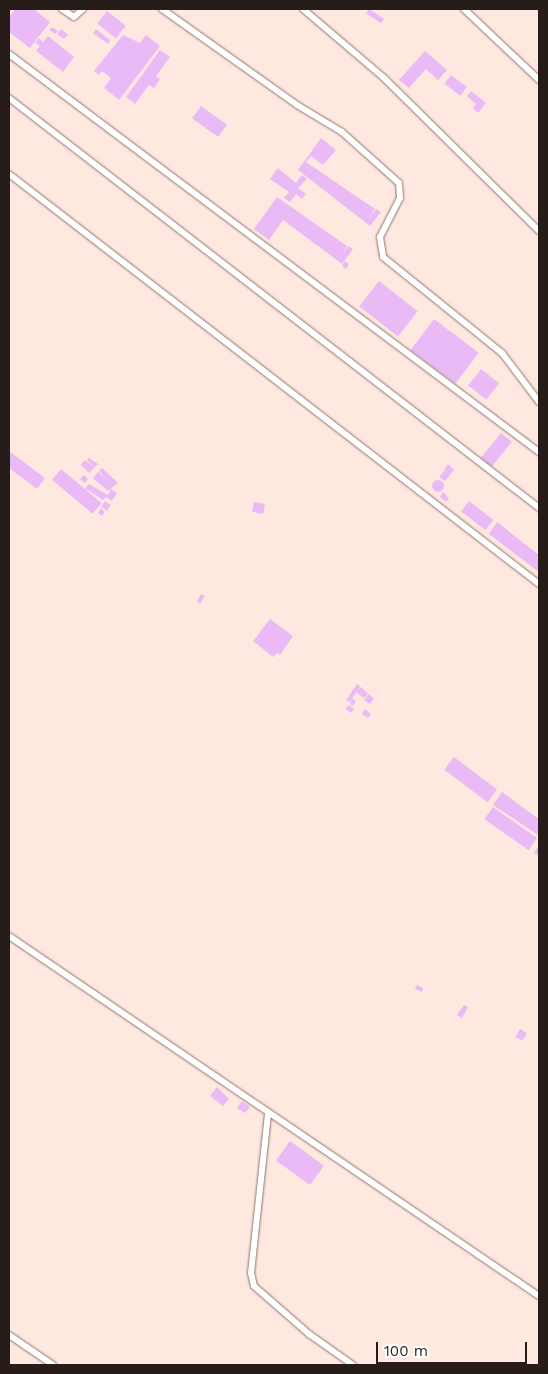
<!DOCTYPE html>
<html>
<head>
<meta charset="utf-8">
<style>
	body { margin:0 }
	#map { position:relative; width:548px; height:1374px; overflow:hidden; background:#fee8df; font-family:"Work Sans",sans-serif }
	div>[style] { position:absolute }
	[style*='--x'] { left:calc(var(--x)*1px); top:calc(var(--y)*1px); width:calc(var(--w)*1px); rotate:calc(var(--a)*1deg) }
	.building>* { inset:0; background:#e9baf6; transform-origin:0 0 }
	.round { border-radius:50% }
	.roads { filter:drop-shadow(0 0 1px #8e766d) drop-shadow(0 0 1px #8e766d) }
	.lane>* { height:6px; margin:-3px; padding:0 3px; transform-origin:3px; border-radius:3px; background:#fff }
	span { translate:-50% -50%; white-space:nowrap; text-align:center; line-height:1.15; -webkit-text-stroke:4px #fff; paint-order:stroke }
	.frame { position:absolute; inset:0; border:10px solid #261d19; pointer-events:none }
	.scale { position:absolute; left:376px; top:1342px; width:151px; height:22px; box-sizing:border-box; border:2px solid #261d19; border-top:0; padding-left:6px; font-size:15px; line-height:18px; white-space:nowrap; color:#261d19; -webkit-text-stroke:4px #fff; paint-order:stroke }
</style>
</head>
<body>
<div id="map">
	<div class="building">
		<i style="clip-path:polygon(15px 9px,34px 9px,50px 22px,30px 48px,9px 32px,9px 17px)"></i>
		<i style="left:369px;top:9px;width:18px;height:5px;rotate:34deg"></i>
		<i style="left:107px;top:11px;width:24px;height:16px;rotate:38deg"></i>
		<i style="clip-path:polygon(52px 27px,58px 31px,55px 34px,49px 30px)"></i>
		<i style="clip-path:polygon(61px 29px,68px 35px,64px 39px,57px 34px)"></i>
		<i style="clip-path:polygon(96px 29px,110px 40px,108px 44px,93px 33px)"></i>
		<i style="clip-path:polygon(123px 35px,140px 43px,146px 35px,160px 46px,119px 100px,104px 88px,111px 78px,102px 71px,99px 75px,94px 71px)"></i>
		<i style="clip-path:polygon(48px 36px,74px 57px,63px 72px,36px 51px,40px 46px,35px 43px,39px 38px,43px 42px)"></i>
		<i style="clip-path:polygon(160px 50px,170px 57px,156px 76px,160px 79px,154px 88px,149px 85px,135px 104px,126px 97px)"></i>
		<i style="clip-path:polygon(425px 51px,447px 70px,438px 80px,426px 69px,409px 88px,399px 80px)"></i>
		<i style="left:451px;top:75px;width:20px;height:11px;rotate:37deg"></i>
		<i style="clip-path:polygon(471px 91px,486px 103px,478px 113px,473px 108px,476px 104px,467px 96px)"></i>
		<i style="left:201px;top:106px;width:32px;height:15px;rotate:36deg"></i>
		<i style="clip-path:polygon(321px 138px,336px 150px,323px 165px,311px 156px,306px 162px,375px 209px,368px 220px,376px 209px,381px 212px,370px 226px,298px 170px)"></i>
		<i style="clip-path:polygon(278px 168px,296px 183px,302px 175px,307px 179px,298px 188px,306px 194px,302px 199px,296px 194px,290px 202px,284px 198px,289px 192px,270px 179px)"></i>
		<i style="clip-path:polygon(277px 197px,347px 246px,341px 256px,348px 246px,353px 249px,342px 264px,283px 220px,269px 240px,254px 229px)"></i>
		<i style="clip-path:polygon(345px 261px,349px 264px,346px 269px,342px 266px)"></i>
		<i style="left:379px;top:281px;width:49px;height:32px;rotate:38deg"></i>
		<i style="left:434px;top:319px;width:56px;height:39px;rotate:37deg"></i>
		<i style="left:481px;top:369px;width:23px;height:21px;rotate:38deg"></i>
		<i style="left:501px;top:433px;width:14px;height:32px;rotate:39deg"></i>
		<i style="clip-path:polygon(9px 451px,45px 478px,37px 489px,9px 468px)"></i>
		<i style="clip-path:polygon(89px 458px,98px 464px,94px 468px,87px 460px)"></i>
		<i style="clip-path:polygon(85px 460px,94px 468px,89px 473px,81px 465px)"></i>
		<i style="clip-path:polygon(448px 464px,454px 470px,445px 481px,439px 477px,444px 471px,448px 473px,444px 470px)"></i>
		<i style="clip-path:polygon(102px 468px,118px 483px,108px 491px,93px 478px,98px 472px,106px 479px,99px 471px)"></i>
		<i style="left:61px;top:469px;width:53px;height:14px;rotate:40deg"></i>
		<i style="clip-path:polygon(84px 475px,88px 479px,85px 483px,80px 479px)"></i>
		<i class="round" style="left:432px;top:480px;width:12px;height:12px"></i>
		<i style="clip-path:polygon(89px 484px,108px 495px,111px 489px,117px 493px,112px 501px,106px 497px,103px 500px,85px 488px)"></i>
		<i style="clip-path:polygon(443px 492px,449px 498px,446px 502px,440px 497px)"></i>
		<i style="left:105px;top:501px;width:7px;height:7px;rotate:34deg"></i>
		<i style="left:469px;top:501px;width:31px;height:13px;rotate:38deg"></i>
		<i style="left:254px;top:502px;width:11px;height:10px;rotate:10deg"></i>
		<i style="clip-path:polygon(101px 508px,105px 512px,102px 516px,98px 513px)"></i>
		<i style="clip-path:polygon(497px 522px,539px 555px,539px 572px,489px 534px)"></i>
		<i style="clip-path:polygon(201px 594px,205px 596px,200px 604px,197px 601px)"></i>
		<i style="clip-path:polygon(270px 619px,293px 636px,280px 655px,277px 653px,273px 657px,253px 641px)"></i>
		<i style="left:357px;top:684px;width:4px;height:19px;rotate:34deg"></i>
		<i style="clip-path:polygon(361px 687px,368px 694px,364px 698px,356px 692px)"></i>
		<i style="clip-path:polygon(369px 694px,374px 699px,370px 704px,364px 700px)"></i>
		<i style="clip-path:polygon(352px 698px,356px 701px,353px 706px,350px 704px)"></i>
		<i style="clip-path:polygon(348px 705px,354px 709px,351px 713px,346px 709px)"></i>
		<i style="clip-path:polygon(365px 709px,371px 714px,368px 718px,362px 714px)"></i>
		<i style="left:454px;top:757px;width:54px;height:16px;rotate:37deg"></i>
		<i style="clip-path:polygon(502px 792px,539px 819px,538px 835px,493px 805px)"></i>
		<i style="left:493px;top:807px;width:54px;height:15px;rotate:35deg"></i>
		<i style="clip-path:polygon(539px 845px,539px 856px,534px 853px)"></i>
		<i style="clip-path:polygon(417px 985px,423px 988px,422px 992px,415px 989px)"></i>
		<i style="clip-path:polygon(464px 1005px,468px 1007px,462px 1018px,457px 1015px)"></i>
		<i style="left:520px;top:1029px;width:8px;height:9px;rotate:30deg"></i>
		<i style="clip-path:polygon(217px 1087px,229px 1099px,223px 1106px,210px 1096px)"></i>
		<i style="clip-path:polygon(242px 1101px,250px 1107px,245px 1113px,237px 1108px)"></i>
		<i style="left:290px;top:1141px;width:42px;height:24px;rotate:36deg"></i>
	</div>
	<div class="roads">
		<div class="lane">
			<i style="--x:62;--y:9;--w:14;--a:34"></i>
			<i style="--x:74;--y:17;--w:12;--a:-42"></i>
			<i style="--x:162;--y:9;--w:166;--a:35.4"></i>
			<i style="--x:297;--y:105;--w:52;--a:31"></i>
			<i style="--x:342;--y:132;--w:76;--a:41.8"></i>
			<i style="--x:399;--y:183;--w:15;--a:86"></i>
			<i style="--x:400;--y:198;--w:44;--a:117.1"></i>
			<i style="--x:380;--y:237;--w:20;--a:81"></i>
			<i style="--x:383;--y:257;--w:153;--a:38.9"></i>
			<i style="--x:502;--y:353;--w:61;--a:52.9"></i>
			<i style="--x:303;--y:9;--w:105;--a:40.4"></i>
			<i style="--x:383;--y:77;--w:219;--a:44.6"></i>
			<i style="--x:464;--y:9;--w:103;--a:43.4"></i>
			<i style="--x:9;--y:54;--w:663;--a:36.9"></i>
			<i style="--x:9;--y:98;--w:670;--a:37.72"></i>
			<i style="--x:9;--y:174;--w:670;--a:37.72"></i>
			<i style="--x:9;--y:936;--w:641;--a:34.19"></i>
			<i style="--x:268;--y:1114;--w:160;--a:96.1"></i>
			<i style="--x:251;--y:1273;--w:13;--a:77"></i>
			<i style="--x:254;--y:1286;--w:73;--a:41.1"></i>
			<i style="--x:309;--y:1334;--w:54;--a:35.2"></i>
			<i style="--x:9;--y:1335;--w:53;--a:34.3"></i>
		</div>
	</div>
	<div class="frame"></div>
	<div class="scale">100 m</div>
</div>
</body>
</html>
